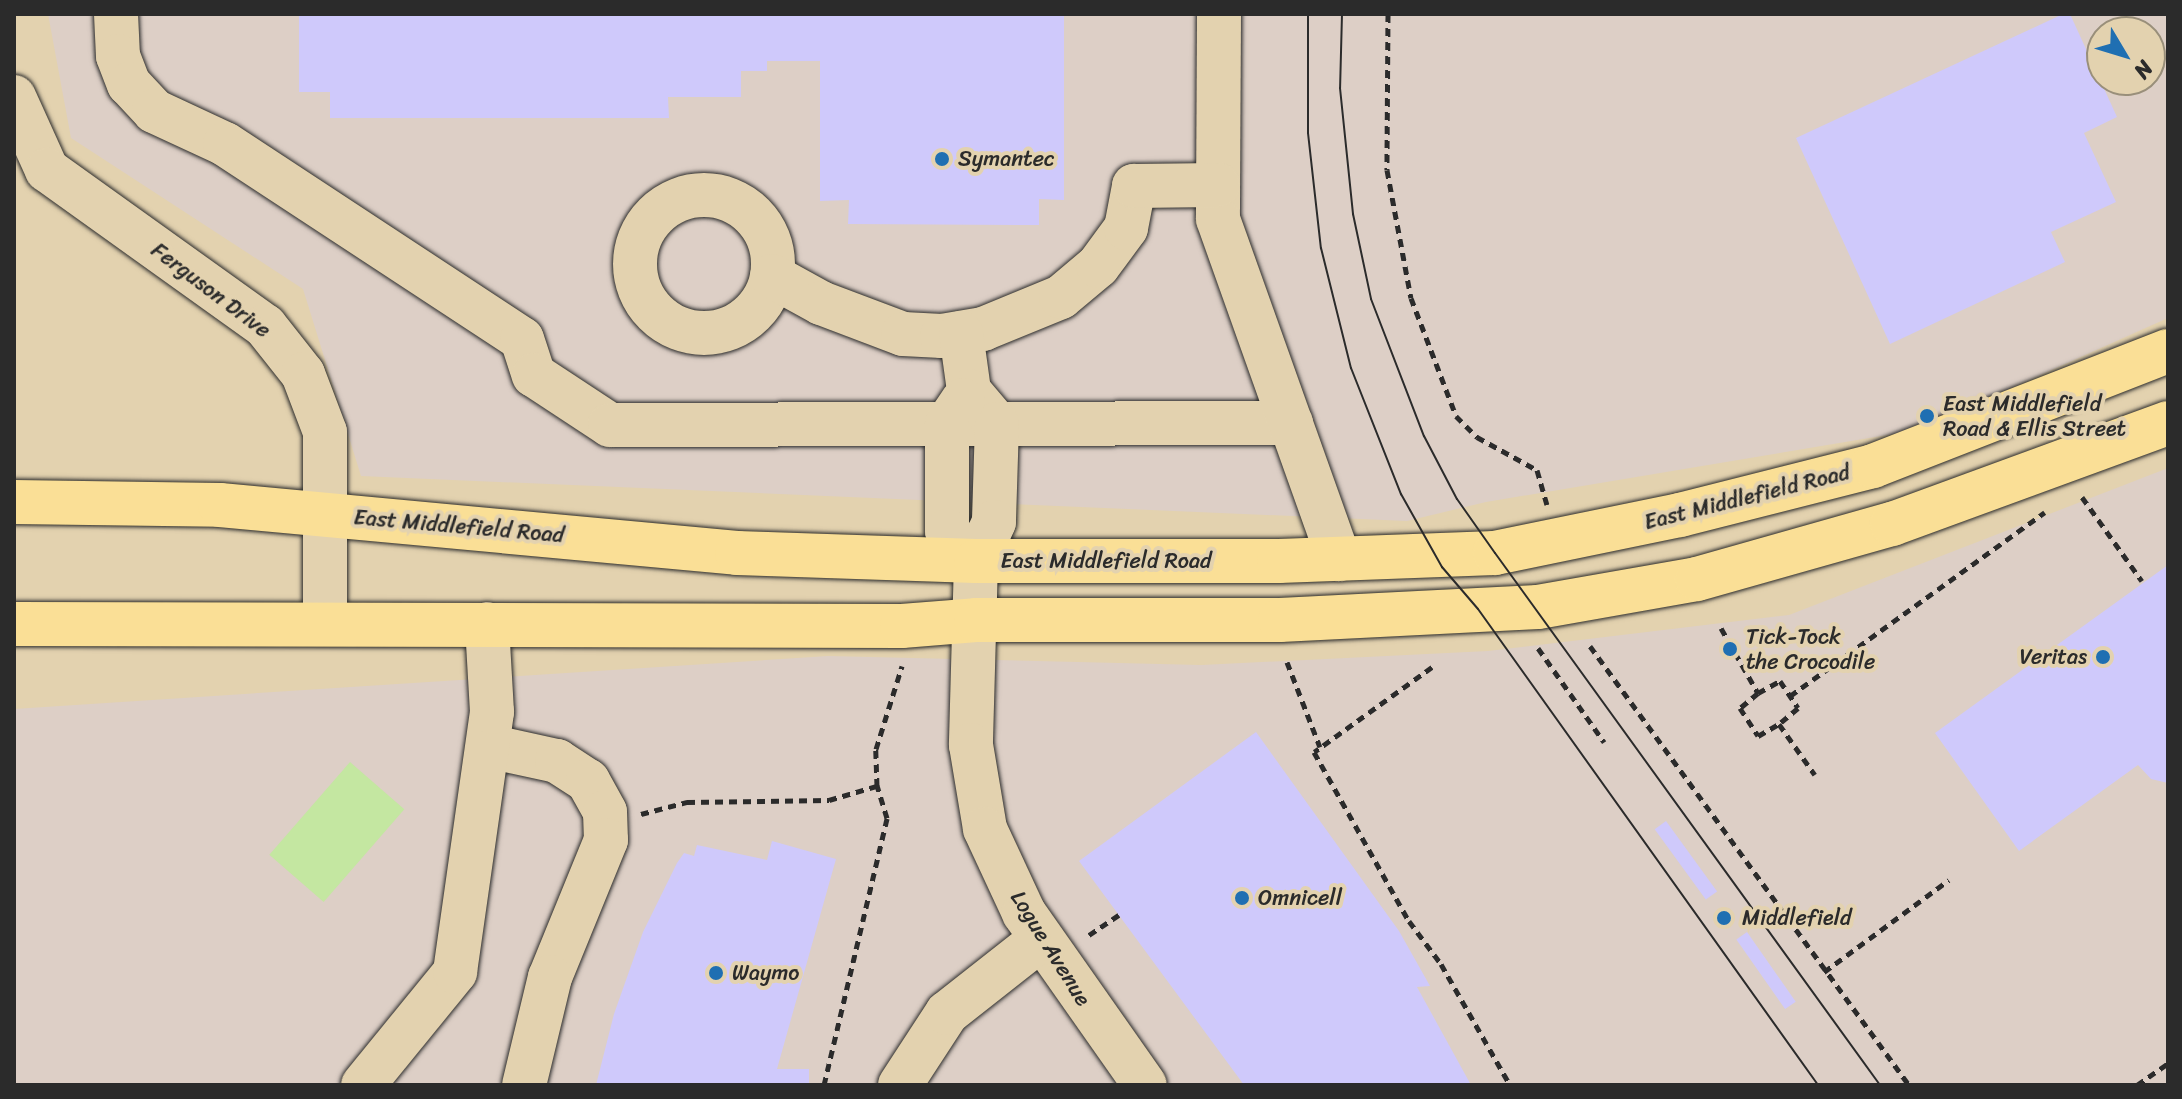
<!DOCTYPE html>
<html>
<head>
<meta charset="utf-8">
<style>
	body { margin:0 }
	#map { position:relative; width:2182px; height:1099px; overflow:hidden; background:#e3d2af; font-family:Sriracha,sans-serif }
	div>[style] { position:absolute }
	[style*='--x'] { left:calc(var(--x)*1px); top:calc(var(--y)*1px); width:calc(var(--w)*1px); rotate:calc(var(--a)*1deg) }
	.built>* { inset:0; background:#ddcfc6 }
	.green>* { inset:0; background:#c4e7a1; transform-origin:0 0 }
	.building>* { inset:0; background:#cfc9fb; transform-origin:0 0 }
	.path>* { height:5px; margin-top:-2.5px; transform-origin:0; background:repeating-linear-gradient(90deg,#2b2b2b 0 8px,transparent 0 14px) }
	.roads { filter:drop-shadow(0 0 2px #2b2b2b) drop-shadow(0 0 2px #2b2b2b) }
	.minor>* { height:44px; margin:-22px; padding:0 22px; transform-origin:22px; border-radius:22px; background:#e3d2af }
	.minor>.ring { margin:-22px; padding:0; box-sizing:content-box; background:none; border:44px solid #e3d2af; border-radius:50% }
	.major>* { height:44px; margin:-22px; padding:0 22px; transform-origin:22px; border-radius:22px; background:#fadf96 }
	.tram>* { height:2px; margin:-1px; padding:0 1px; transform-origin:1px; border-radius:1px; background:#2b2b2b }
	.dots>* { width:22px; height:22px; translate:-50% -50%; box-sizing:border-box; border:4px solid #e3d2af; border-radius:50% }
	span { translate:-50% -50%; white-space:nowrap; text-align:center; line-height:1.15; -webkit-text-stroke:8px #e3d2af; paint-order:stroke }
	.poi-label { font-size:22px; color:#2b2b2b }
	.left { translate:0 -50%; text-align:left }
	.right { translate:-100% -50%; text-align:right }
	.street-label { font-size:22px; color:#2b2b2b }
	.frame { position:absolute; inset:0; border:16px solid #2b2b2b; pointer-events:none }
	.north { position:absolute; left:2086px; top:16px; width:80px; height:80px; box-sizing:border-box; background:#e3d2af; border:2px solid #998f7a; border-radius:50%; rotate:128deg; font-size:22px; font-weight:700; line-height:32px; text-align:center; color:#2b2b2b }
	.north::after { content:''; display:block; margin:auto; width:28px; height:36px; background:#1f6fb2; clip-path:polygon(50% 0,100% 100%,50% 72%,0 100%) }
</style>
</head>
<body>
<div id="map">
	<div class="built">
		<i style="clip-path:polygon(evenodd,48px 14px,2168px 14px,2168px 318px,1917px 430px,1486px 502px,1407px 521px,361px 476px,303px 289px,71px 138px,48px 14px,2102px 32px,2150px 32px,2150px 80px,2102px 80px,2102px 32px)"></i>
		<i style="clip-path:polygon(2168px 468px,2168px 1085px,14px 1085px,14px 709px,828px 656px,1201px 665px,1488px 651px,1789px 615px)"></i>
	</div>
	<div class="green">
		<i style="left:350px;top:762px;width:72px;height:123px;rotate:41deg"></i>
	</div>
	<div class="building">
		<i style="clip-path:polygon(299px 14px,1064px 14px,1064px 200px,1039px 199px,1039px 225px,848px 224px,849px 200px,820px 201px,820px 61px,767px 61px,767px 71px,741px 71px,741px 97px,668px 97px,669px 118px,330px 118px,330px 92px,299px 92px)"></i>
		<i style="clip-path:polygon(2063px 14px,2070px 14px,2117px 117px,2084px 133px,2116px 202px,2051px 232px,2065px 262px,1890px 344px,1796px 138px)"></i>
		<i style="clip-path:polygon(2168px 565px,2168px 783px,2151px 779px,2138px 765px,2019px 851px,1935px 733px)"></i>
		<i style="clip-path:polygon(1256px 732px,1399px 931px,1430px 986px,1417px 987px,1471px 1085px,1244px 1085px,1079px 861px)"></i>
		<i style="left:1666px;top:821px;width:87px;height:14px;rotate:54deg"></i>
		<i style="clip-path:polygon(772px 841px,836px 859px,777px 1069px,809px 1069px,809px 1085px,596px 1085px,614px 1014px,643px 932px,677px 863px,684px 853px,694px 856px,697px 845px,767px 860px)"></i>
		<i style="left:1747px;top:932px;width:85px;height:13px;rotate:55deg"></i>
	</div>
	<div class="path">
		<i style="--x:1388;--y:14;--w:156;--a:90.4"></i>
		<i style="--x:1387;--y:170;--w:130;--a:79.4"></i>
		<i style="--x:1411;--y:298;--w:126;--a:69.1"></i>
		<i style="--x:1456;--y:416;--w:30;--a:45"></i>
		<i style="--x:1477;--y:437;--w:68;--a:28.8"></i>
		<i style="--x:1537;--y:470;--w:36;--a:74"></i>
		<i style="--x:2082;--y:497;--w:103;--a:54.5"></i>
		<i style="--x:1721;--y:628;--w:75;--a:60.4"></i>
		<i style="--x:1758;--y:693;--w:23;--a:140"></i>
		<i style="--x:1740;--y:708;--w:33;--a:57"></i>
		<i style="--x:1758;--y:736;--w:24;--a:-30"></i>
		<i style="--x:1779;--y:724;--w:62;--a:54.8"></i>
		<i style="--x:1590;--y:646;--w:543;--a:54"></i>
		<i style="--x:1538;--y:648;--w:115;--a:54.9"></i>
		<i style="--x:1287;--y:662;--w:91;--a:68.8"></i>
		<i style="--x:1432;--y:667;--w:145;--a:144.2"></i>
		<i style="--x:1314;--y:752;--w:194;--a:60.7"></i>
		<i style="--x:1409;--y:921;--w:54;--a:53.3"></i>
		<i style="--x:1441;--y:964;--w:139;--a:60.3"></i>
		<i style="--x:1758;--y:693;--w:25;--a:-29"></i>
		<i style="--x:1780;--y:681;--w:32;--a:56"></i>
		<i style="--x:1798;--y:708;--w:25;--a:140"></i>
		<i style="--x:1790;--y:696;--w:314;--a:-35.8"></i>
		<i style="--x:641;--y:814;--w:48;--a:-14.6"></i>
		<i style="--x:687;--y:802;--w:142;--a:-0.8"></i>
		<i style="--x:829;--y:800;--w:50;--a:-16.3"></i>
		<i style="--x:1089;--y:935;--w:36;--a:-34"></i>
		<i style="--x:1824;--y:972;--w:155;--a:-36.4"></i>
		<i style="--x:824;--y:1085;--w:274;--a:-76.7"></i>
		<i style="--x:887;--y:818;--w:34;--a:-107"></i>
		<i style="--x:877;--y:786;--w:37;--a:-92"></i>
		<i style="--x:876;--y:749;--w:87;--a:-72.6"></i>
		<i style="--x:2137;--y:1085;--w:38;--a:-35"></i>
	</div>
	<div class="roads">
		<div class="minor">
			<i style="--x:116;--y:14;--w:42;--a:87.3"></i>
			<i style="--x:118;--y:56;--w:30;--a:69"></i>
			<i style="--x:129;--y:84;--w:37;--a:47"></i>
			<i style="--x:154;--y:111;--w:78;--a:24.9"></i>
			<i style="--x:225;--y:144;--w:355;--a:33.3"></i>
			<i style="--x:522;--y:339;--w:38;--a:72"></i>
			<i style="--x:534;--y:375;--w:91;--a:33.3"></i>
			<i style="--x:610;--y:425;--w:681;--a:-0.17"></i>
			<i style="--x:1219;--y:14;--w:205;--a:90.3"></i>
			<i style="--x:1218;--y:219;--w:361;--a:70.4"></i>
			<i style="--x:14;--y:97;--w:80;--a:65.7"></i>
			<i style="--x:47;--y:170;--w:268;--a:35.6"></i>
			<i style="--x:265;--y:326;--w:61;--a:51.6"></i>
			<i style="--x:303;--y:374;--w:62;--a:69.2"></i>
			<i style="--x:325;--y:432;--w:191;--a:90"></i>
			<i class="ring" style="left:635px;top:195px;width:94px;height:94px"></i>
			<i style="--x:772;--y:276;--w:56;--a:28.9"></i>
			<i style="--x:821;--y:303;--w:88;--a:20.7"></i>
			<i style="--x:903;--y:334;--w:39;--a:3"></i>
			<i style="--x:942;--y:336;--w:42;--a:-9.7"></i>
			<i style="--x:983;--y:329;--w:84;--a:-22.3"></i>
			<i style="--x:1061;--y:297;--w:48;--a:-40"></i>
			<i style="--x:1098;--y:266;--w:47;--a:-53.6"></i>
			<i style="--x:1126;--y:228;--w:43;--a:-79.2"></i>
			<i style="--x:1134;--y:186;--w:84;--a:-0.7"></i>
			<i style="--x:961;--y:333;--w:59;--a:82.1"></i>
			<i style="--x:969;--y:391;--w:43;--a:49.7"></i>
			<i style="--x:997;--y:424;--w:98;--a:91.8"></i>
			<i style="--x:994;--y:522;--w:43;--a:114.8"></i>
			<i style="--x:976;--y:561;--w:184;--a:91.6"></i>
			<i style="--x:971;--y:745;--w:85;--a:80.5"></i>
			<i style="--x:985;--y:829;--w:93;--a:65.1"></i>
			<i style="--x:1024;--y:913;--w:210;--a:54.9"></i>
			<i style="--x:963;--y:400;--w:29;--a:124"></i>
			<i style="--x:947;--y:424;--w:107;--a:90"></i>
			<i style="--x:947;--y:531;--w:42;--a:46"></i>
			<i style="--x:488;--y:746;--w:71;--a:12.3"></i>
			<i style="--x:557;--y:761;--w:37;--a:33"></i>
			<i style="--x:588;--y:781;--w:35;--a:61"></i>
			<i style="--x:605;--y:812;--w:28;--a:88"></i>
			<i style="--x:606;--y:840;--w:148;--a:112.2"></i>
			<i style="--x:550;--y:977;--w:111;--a:103.5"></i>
			<i style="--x:363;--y:1085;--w:146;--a:-50.8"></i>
			<i style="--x:455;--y:972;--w:263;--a:-81.9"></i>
			<i style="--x:492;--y:712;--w:88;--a:-93.3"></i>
			<i style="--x:900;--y:1085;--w:86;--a:-56.9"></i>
			<i style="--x:947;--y:1013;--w:120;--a:-38.2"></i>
		</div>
		<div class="major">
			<i style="--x:14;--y:502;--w:206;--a:0.8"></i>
			<i style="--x:220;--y:505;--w:519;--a:5.3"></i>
			<i style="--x:737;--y:553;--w:239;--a:1.9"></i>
			<i style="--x:976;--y:561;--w:303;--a:0"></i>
			<i style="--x:1279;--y:561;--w:216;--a:-2.1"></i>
			<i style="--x:1495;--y:553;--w:189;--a:-11.6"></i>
			<i style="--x:1680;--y:515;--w:199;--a:-14.2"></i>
			<i style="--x:1873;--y:466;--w:317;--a:-21.3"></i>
			<i style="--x:14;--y:624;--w:888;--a:0.13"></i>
			<i style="--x:902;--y:626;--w:74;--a:-4.6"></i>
			<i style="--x:976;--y:620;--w:304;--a:0"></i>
			<i style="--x:1280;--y:620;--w:258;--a:-2.9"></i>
			<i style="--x:1538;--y:607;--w:161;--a:-10"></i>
			<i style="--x:1697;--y:579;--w:203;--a:-15.8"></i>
			<i style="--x:1892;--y:524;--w:294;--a:-20.1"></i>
		</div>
	</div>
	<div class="tram">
		<i style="--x:1308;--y:14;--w:119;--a:90"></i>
		<i style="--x:1308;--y:133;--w:116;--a:83.6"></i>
		<i style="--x:1321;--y:248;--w:124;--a:76"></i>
		<i style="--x:1351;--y:368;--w:136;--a:68.4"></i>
		<i style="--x:1401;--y:494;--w:84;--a:60.7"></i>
		<i style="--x:1442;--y:567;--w:55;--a:49.4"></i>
		<i style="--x:1478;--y:609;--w:585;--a:54.46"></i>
		<i style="--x:1342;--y:14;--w:74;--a:91.5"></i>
		<i style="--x:1340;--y:88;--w:127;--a:84.1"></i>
		<i style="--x:1353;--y:214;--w:87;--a:78"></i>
		<i style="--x:1371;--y:299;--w:147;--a:68.9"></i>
		<i style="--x:1424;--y:436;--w:71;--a:62.4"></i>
		<i style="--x:1457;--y:499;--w:66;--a:54.9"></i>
		<i style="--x:1495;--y:553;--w:657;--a:54.11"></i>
	</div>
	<div class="dots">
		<i style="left:942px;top:159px;background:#1f6fb2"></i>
		<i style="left:1927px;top:416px;background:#1f6fb2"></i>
		<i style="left:1730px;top:649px;background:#1f6fb2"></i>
		<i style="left:2103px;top:657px;background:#1f6fb2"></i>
		<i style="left:1242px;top:898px;background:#1f6fb2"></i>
		<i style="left:1724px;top:918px;background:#1f6fb2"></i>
		<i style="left:716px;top:973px;background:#1f6fb2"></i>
	</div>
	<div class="poi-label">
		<span class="left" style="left:958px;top:159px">Symantec</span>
		<span class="left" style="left:1943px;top:416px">East Middlefield<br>Road &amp; Ellis Street</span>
		<span class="left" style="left:1746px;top:649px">Tick-Tock<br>the Crocodile</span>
		<span class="right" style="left:2087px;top:657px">Veritas</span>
		<span class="left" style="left:1258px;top:898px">Omnicell</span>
		<span class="left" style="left:1742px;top:918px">Middlefield</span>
		<span class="left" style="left:732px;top:973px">Waymo</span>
	</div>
	<div class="street-label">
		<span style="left:211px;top:290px;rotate:37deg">Ferguson Drive</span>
		<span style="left:1747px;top:497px;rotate:-14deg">East Middlefield Road</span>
		<span style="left:459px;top:526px;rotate:5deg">East Middlefield Road</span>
		<span style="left:1106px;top:561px">East Middlefield Road</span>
		<span style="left:1051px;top:948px;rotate:58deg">Logue Avenue</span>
	</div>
	<div class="frame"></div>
	<div class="north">N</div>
</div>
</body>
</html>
